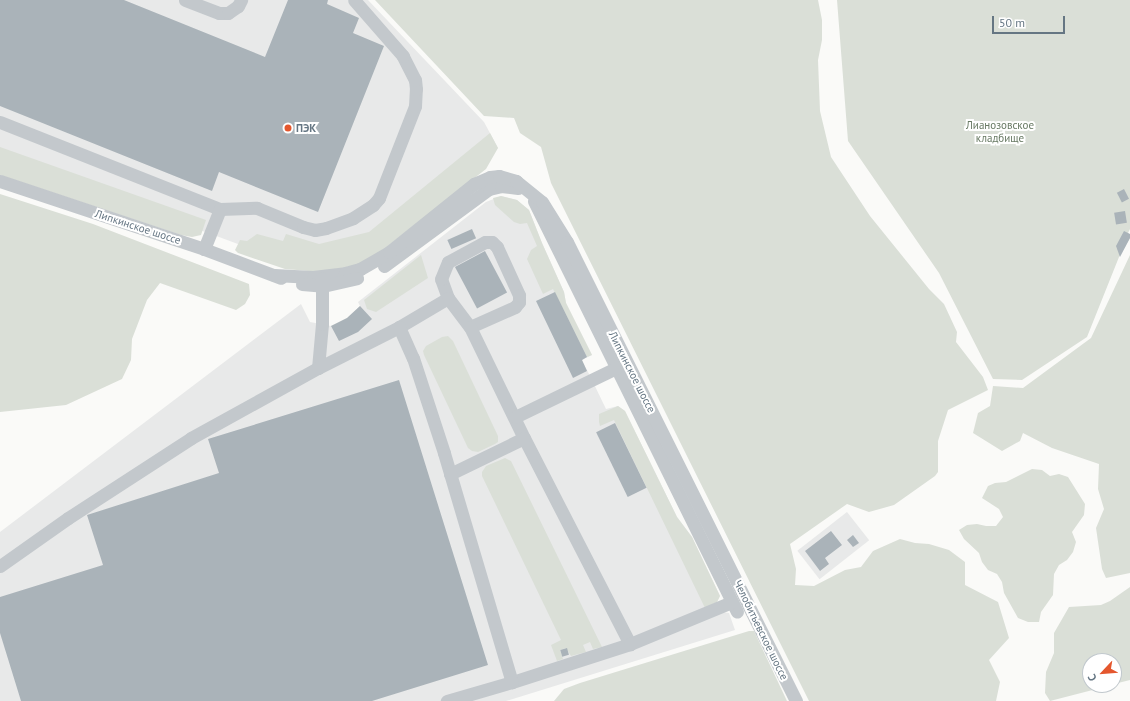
<!DOCTYPE html>
<html>
<head>
<meta charset="utf-8">
<style>
	body { margin:0 }
	#map { position:relative; width:1130px; height:701px; overflow:hidden; background:#fafaf8; font-family:"PT Sans",sans-serif }
	div>[style] { position:absolute }
	[style*='--x'] { left:calc(var(--x)*1px); top:calc(var(--y)*1px); width:calc(var(--w)*1px); rotate:calc(var(--a)*1deg) }
	.built>* { inset:0; background:#e8e9e9; transform-origin:0 0 }
	.green>* { inset:0; background:#dadfd7 }
	.building>* { inset:0; background:#aab3b9; transform-origin:0 0 }
	.minor>* { height:13px; margin:-6.5px; padding:0 6.5px; transform-origin:6.5px; border-radius:6.5px; background:#c3c8cc }
	.dots>* { width:11px; height:11px; translate:-50% -50%; box-sizing:border-box; border:2px solid #fff; border-radius:50% }
	span { translate:-50% -50%; white-space:nowrap; text-align:center; line-height:1.15; -webkit-text-stroke:4px #fff; paint-order:stroke }
	.park-label { font-size:11px; color:#687a64 }
	.poi-label { font-size:11px; color:#657683; font-weight:700 }
	.left { translate:0 -50%; text-align:left }
	.street-label { font-size:11px; color:#657683 }
	.north { position:absolute; left:1082px; top:653px; width:40px; height:40px; box-sizing:border-box; background:#fff; border:1px solid #c1c8cd; border-radius:50%; rotate:244deg; font-size:11px; font-weight:700; line-height:16px; text-align:center; color:#657683 }
	.north::after { content:''; display:block; margin:auto; width:14px; height:18px; background:#e4572e; clip-path:polygon(50% 0,100% 100%,50% 72%,0 100%) }
	.scale { position:absolute; left:992px; top:16px; width:73px; height:18px; box-sizing:border-box; border:2px solid #657683; border-top:0; padding-left:5px; font-size:12px; line-height:14px; white-space:nowrap; color:#657683; -webkit-text-stroke:3px #fff; paint-order:stroke }
</style>
</head>
<body>
<div id="map">
	<div class="built">
		<i style="clip-path:polygon(0 0,368px 0,484px 122px,498px 148px,377px 250px,303px 268px,211px 234px,0 160px)"></i>
		<i style="clip-path:polygon(501px 196px,517px 200px,529px 210px,542px 243px,564px 292px,566px 303px,592px 355px,582px 360px,592px 380px,606px 409px,618px 406px,625px 411px,677px 517px,692px 537px,720px 596px,717px 602px,722px 612px,729px 613px,735px 630px,506px 701px,0 701px,0 532px,301px 304px,310px 322px,331px 326px,347px 318px,360px 306px,358px 302px,486px 202px)"></i>
		<i style="left:847px;top:512px;width:36px;height:63px;rotate:52deg"></i>
	</div>
	<div class="green">
		<i style="clip-path:polygon(375px 0,818px 0,822px 20px,822px 40px,818px 60px,820px 111px,831px 157px,870px 216px,929px 289px,944px 304px,957px 332px,956px 342px,983px 377px,988px 390px,948px 410px,938px 441px,938px 472px,935px 476px,894px 505px,869px 512px,847px 504px,790px 544px,796px 569px,795px 585px,814px 586px,845px 570px,861px 567px,873px 551px,900px 539px,915px 543px,929px 544px,949px 550px,965px 562px,965px 585px,998px 602px,1009px 638px,989px 660px,1000px 682px,996px 701px,809px 701px,551px 183px,541px 147px,520px 133px,514px 118px,484px 116px)"></i>
		<i style="clip-path:polygon(837px 0,1130px 0,1130px 229px,1128px 233px,1130px 238px,1119px 257px,1087px 337px,1022px 380px,993px 379px,939px 273px,848px 141px)"></i>
		<i style="clip-path:polygon(490px 133px,498px 148px,486px 169px,379px 253px,357px 265px,321px 272px,285px 269px,238px 253px,235px 250px,240px 240px,247px 241px,257px 234px,283px 241px,286px 234px,319px 244px,369px 232px)"></i>
		<i style="clip-path:polygon(0 147px,206px 220px,201px 235px,192px 237px,181px 235px,0 175px)"></i>
		<i style="clip-path:polygon(0 194px,93px 224px,249px 284px,250px 295px,245px 304px,236px 310px,160px 283px,147px 300px,132px 339px,131px 360px,122px 379px,66px 405px,0 412px)"></i>
		<i style="clip-path:polygon(501px 196px,517px 200px,529px 210px,542px 243px,564px 292px,566px 303px,592px 355px,587px 357px,553px 289px,543px 294px,527px 259px,531px 250px,537px 246px,527px 223px,520px 224px,514px 222px,495px 205px,493px 198px)"></i>
		<i style="clip-path:polygon(421px 255px,428px 278px,376px 312px,367px 309px,364px 300px)"></i>
		<i style="clip-path:polygon(1130px 255px,1130px 573px,1106px 578px,1102px 569px,1096px 528px,1104px 509px,1098px 489px,1099px 464px,1052px 448px,1023px 433px,1020px 441px,1002px 451px,973px 433px,978px 413px,990px 406px,993px 386px,1023px 388px,1091px 338px)"></i>
		<i style="clip-path:polygon(448px 336px,453px 341px,498px 436px,498px 442px,495px 444px,478px 452px,472px 451px,468px 448px,424px 355px,423px 351px,426px 346px,442px 337px)"></i>
		<i style="clip-path:polygon(618px 406px,625px 411px,677px 517px,692px 537px,720px 596px,717px 602px,705px 608px,614px 420px,600px 426px,599px 422px,599px 414px)"></i>
		<i style="clip-path:polygon(505px 458px,511px 461px,602px 647px,593px 649px,590px 642px,583px 645px,586px 652px,571px 656px,566px 648px,560px 650px,563px 659px,557px 661px,551px 645px,561px 640px,482px 476px,482px 472px,486px 466px)"></i>
		<i style="clip-path:polygon(1032px 469px,1042px 470px,1050px 476px,1059px 474px,1068px 477px,1085px 504px,1084px 515px,1072px 532px,1076px 542px,1073px 552px,1067px 560px,1059px 565px,1054px 574px,1053px 595px,1041px 612px,1039px 622px,1028px 622px,1018px 618px,1004px 593px,1002px 582px,997px 574px,988px 570px,982px 562px,979px 553px,964px 539px,959px 530px,967px 525px,977px 524px,986px 526px,996px 526px,1003px 517px,999px 509px,982px 498px,988px 486px,995px 483px,1006px 482px)"></i>
		<i style="clip-path:polygon(1130px 587px,1130px 680px,1114px 684px,1114px 661px,1090px 661px,1090px 685px,1112px 685px,1050px 701px,1045px 693px,1046px 672px,1054px 653px,1054px 633px,1069px 607px,1101px 605px,1110px 601px)"></i>
		<i style="clip-path:polygon(749px 631px,754px 631px,787px 701px,554px 701px,564px 689px,580px 683px)"></i>
	</div>
	<div class="building">
		<i style="clip-path:polygon(0 0,124px 0,265px 57px,288px 0,328px 0,327px 4px,359px 18px,353px 33px,384px 46px,318px 212px,219px 172px,212px 191px,0 106px)"></i>
		<i style="left:1124px;top:189px;width:11px;height:8px;rotate:63deg"></i>
		<i style="left:1125px;top:211px;width:12px;height:11px;rotate:81deg"></i>
		<i style="left:472px;top:229px;width:10px;height:27px;rotate:66deg"></i>
		<i style="clip-path:polygon(1124px 231px,1130px 234px,1130px 238px,1120px 257px,1116px 246px)"></i>
		<i style="left:485px;top:251px;width:47px;height:34px;rotate:62deg"></i>
		<i style="clip-path:polygon(555px 292px,587px 357px,582px 360px,587px 371px,573px 378px,536px 301px)"></i>
		<i style="clip-path:polygon(360px 306px,372px 319px,358px 332px,339px 341px,331px 326px,347px 318px)"></i>
		<i style="clip-path:polygon(399px 380px,488px 665px,372px 701px,21px 701px,0 633px,0 597px,103px 565px,87px 515px,219px 473px,208px 439px)"></i>
		<i style="left:615px;top:423px;width:72px;height:21px;rotate:64deg"></i>
		<i style="clip-path:polygon(831px 531px,842px 545px,825px 558px,829px 564px,820px 571px,805px 551px)"></i>
		<i style="clip-path:polygon(853px 535px,859px 543px,853px 547px,847px 540px)"></i>
		<i style="left:567px;top:648px;width:7px;height:7px;rotate:74deg"></i>
	</div>
	<div class="minor">
		<i style="--x:185;--y:0;--w:36;--a:21"></i>
		<i style="--x:219;--y:13;--w:9;--a:0"></i>
		<i style="--x:228;--y:13;--w:12;--a:-35"></i>
		<i style="--x:238;--y:6;--w:7;--a:-63"></i>
		<i style="--x:0;--y:122;--w:237;--a:21.6"></i>
		<i style="--x:220;--y:209;--w:37;--a:-2"></i>
		<i style="--x:257;--y:208;--w:50;--a:22.4"></i>
		<i style="--x:303;--y:227;--w:12;--a:14"></i>
		<i style="--x:315;--y:230;--w:11;--a:-10"></i>
		<i style="--x:326;--y:228;--w:29;--a:-20"></i>
		<i style="--x:353;--y:218;--w:24;--a:-33"></i>
		<i style="--x:373;--y:205;--w:9;--a:-49"></i>
		<i style="--x:379;--y:198;--w:99;--a:-68.6"></i>
		<i style="--x:415;--y:106;--w:17;--a:-87"></i>
		<i style="--x:416;--y:89;--w:9;--a:-96"></i>
		<i style="--x:415;--y:80;--w:27;--a:-117"></i>
		<i style="--x:403;--y:56;--w:74;--a:-131.2"></i>
		<i style="--x:0;--y:181;--w:215;--a:18.4"></i>
		<i style="--x:204;--y:249;--w:82;--a:20.6"></i>
		<i style="--x:534;--y:201;--w:458;--a:63.7"></i>
		<i style="--x:204;--y:249;--w:43;--a:-68.2"></i>
		<i style="--x:384;--y:266;--w:130;--a:-36.3"></i>
		<i style="--x:489;--y:189;--w:12;--a:-14"></i>
		<i style="--x:501;--y:186;--w:17;--a:7"></i>
		<i style="--x:274;--y:275;--w:39;--a:3"></i>
		<i style="--x:313;--y:277;--w:32;--a:-7"></i>
		<i style="--x:345;--y:273;--w:16;--a:-15"></i>
		<i style="--x:360;--y:269;--w:34;--a:-30"></i>
		<i style="--x:389;--y:252;--w:109;--a:-38.7"></i>
		<i style="--x:474;--y:184;--w:17;--a:-24"></i>
		<i style="--x:490;--y:177;--w:9;--a:-6"></i>
		<i style="--x:499;--y:176;--w:18;--a:16"></i>
		<i style="--x:516;--y:181;--w:33;--a:39"></i>
		<i style="--x:542;--y:202;--w:47;--a:58"></i>
		<i style="--x:567;--y:242;--w:513;--a:63.48"></i>
		<i style="--x:302;--y:284;--w:21;--a:5"></i>
		<i style="--x:323;--y:286;--w:35;--a:-13"></i>
		<i style="--x:448;--y:298;--w:20;--a:-110"></i>
		<i style="--x:441;--y:279;--w:18;--a:-68"></i>
		<i style="--x:448;--y:262;--w:42;--a:-28.4"></i>
		<i style="--x:485;--y:242;--w:7;--a:0"></i>
		<i style="--x:492;--y:242;--w:7;--a:45"></i>
		<i style="--x:497;--y:247;--w:53;--a:65.4"></i>
		<i style="--x:519;--y:295;--w:7;--a:90"></i>
		<i style="--x:519;--y:302;--w:6;--a:129"></i>
		<i style="--x:515;--y:307;--w:49;--a:156"></i>
		<i style="--x:399;--y:327;--w:57;--a:-30.6"></i>
		<i style="--x:448;--y:298;--w:36;--a:53"></i>
		<i style="--x:470;--y:327;--w:123;--a:64.1"></i>
		<i style="--x:524;--y:438;--w:232;--a:62.8"></i>
		<i style="--x:630;--y:644;--w:124;--a:162.1"></i>
		<i style="--x:318;--y:368;--w:44;--a:-84.8"></i>
		<i style="--x:322;--y:324;--w:46;--a:-90"></i>
		<i style="--x:515;--y:417;--w:112;--a:-25.9"></i>
		<i style="--x:450;--y:474;--w:82;--a:-25.9"></i>
		<i style="--x:0;--y:566;--w:83;--a:-35.2"></i>
		<i style="--x:68;--y:518;--w:147;--a:-33"></i>
		<i style="--x:191;--y:438;--w:145;--a:-28.9"></i>
		<i style="--x:318;--y:368;--w:91;--a:-26.8"></i>
		<i style="--x:399;--y:327;--w:34;--a:66"></i>
		<i style="--x:413;--y:358;--w:100;--a:71.9"></i>
		<i style="--x:444;--y:453;--w:239;--a:73.5"></i>
		<i style="--x:512;--y:682;--w:68;--a:163.7"></i>
		<i style="--x:630;--y:644;--w:110;--a:-22.4"></i>
	</div>
	<div class="dots">
		<i style="left:288px;top:128px;background:#e4572e"></i>
	</div>
	<div class="park-label">
		<span style="left:1000px;top:132px">Лианозовское<br>кладбище</span>
	</div>
	<div class="poi-label">
		<span class="left" style="left:296px;top:128px">ПЭК</span>
	</div>
	<div class="street-label">
		<span style="left:138px;top:227px;rotate:18deg">Липкинское шоссе</span>
		<span style="left:632px;top:372px;rotate:63deg">Липкинское шоссе</span>
		<span style="left:761px;top:630px;rotate:64deg">Челобитьевское шоссе</span>
	</div>
	<div class="north">С</div>
	<div class="scale">50 m</div>
</div>
</body>
</html>
